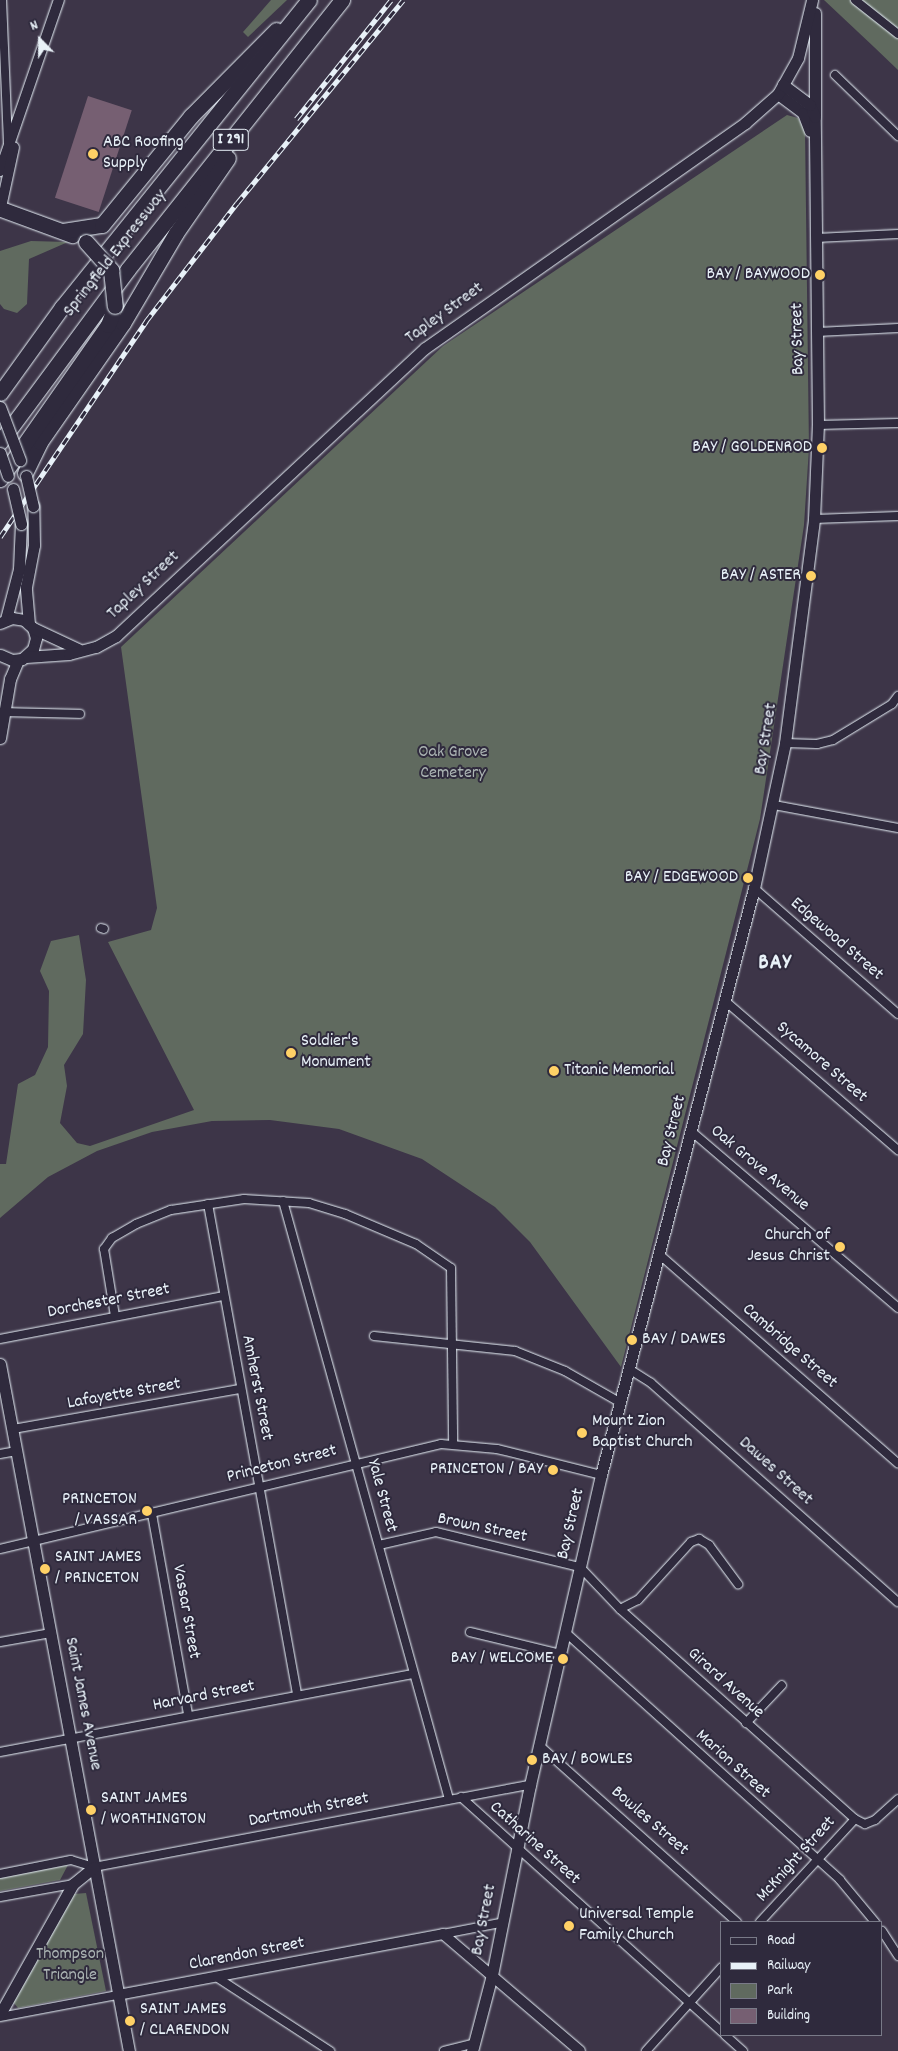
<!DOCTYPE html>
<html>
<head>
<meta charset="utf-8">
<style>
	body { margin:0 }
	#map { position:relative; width:898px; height:2051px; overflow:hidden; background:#3d3548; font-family:Dekko,sans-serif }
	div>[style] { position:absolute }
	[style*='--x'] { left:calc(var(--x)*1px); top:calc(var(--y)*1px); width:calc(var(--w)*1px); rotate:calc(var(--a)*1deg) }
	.green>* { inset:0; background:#606a5f }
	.building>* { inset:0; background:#765f72; transform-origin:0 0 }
	.roads { filter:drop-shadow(0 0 1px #e8f1f8) drop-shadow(0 0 1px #e8f1f8) }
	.minor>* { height:8px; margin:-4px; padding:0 4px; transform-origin:4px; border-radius:4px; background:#2f2a3d }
	.tertiary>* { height:10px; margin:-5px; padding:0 5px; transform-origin:5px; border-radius:5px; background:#2f2a3d }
	.secondary>* { height:11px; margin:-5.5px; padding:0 5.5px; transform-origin:5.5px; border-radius:5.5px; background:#2f2a3d }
	.motorway>* { height:15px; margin:-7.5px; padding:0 7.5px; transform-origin:7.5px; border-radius:7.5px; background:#2f2a3d }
	.rail>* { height:4.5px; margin-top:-2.25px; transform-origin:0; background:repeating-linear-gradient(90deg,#2f2a3d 0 8px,#e8f1f8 0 16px); box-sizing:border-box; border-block:1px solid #e8f1f8 }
	.bridges { filter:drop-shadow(0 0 1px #e8f1f8) drop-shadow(0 0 1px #e8f1f8) }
	.secondary-bridge>* { height:11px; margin:-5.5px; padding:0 5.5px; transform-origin:5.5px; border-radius:5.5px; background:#2f2a3d }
	.motorway-bridge>* { height:15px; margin:-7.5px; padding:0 7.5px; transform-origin:7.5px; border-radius:7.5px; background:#2f2a3d }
	.dots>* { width:14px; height:14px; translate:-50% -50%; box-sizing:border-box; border:2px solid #2f2a3d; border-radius:50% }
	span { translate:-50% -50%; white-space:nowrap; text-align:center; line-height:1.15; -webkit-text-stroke:4px #2f2a3d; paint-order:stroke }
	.shield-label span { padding:1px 4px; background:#2f2a3d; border:1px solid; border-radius:4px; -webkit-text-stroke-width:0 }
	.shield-label { font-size:16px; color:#e8f1f8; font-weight:700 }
	.poi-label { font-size:18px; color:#e8f1f8 }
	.left { translate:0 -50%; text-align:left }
	.right { translate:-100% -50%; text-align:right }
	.street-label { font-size:18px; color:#e8f1f8 }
	.park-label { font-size:18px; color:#abb4b3 }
	.district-label { font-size:22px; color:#e8f1f8; font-weight:700; letter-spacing:1px }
	.legend { position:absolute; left:720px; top:1921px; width:162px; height:115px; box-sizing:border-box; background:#2f2a3d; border:1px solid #797a88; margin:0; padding:6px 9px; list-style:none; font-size:15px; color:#e8f1f8 }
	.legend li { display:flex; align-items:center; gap:10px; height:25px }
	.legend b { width:25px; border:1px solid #797a88 }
	.north { position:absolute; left:15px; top:15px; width:50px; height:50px; -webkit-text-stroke:4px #2f2a3d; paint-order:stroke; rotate:338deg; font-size:14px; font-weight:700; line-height:20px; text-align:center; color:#e8f1f8 }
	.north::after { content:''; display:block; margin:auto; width:18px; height:22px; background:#e8f1f8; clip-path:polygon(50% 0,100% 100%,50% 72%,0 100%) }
</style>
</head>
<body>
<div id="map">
	<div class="green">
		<i style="clip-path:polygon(271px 0,287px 0,248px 37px,243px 32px)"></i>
		<i style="clip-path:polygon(824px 0,898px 0,898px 70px,874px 47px)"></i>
		<i style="clip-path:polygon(787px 115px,798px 118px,805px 130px,809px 448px,804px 525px,760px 819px,621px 1367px,530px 1242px,495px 1207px,422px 1159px,339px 1129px,270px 1120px,212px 1121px,152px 1132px,97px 1151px,48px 1177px,0 1218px,0 1164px,6px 1164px,18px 1084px,35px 1075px,48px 1047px,49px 991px,40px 971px,51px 941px,79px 935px,86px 980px,83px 1034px,64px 1065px,67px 1086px,60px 1123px,77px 1143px,90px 1146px,194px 1110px,108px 942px,151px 930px,157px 908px,121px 647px,443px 346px)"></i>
		<i style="clip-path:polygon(31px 241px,68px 242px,29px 259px,27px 304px,17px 313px,4px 309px,0 304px,0 251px)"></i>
		<i style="clip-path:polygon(68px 1865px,60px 1880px,0 1891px,0 1877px)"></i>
		<i style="clip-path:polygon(86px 1893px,106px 1991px,18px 2008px,13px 2002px,74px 1894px)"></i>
	</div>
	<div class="building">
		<i style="left:88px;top:96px;width:46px;height:107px;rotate:18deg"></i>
	</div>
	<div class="roads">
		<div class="minor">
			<i style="--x:2;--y:0;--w:144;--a:87.6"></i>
			<i style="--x:855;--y:0;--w:55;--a:38.3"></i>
			<i style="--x:835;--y:75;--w:88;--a:44.1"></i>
			<i style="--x:816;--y:238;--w:82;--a:-2.8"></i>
			<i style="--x:817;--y:332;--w:81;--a:-2.8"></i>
			<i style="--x:818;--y:425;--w:80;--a:-1.4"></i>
			<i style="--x:814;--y:519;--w:84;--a:-2"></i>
			<i style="--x:6;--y:712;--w:74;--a:1.5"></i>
			<i style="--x:785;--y:743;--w:32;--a:2"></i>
			<i style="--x:817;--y:744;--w:16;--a:-14"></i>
			<i style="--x:833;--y:740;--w:69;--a:-31.4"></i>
			<i style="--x:892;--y:704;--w:10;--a:-53"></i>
			<i style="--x:774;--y:805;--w:126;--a:10.5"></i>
			<i style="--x:754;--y:888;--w:191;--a:41.2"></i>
			<i style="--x:101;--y:928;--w:3;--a:18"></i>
			<i style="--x:724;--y:1000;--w:230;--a:40.8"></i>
			<i style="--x:691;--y:1131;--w:272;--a:40.5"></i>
			<i style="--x:283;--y:1201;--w:621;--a:74.49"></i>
			<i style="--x:208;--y:1204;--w:499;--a:79.7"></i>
			<i style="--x:660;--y:1255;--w:316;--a:41.2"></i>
			<i style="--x:115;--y:1316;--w:68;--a:-99.3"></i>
			<i style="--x:104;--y:1249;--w:14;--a:-54"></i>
			<i style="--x:112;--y:1238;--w:28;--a:-30"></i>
			<i style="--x:136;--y:1224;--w:38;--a:-22"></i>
			<i style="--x:171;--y:1210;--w:74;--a:-8.6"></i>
			<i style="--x:244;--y:1199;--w:65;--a:3.5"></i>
			<i style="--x:309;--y:1203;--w:38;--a:17"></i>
			<i style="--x:345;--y:1214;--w:77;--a:22.9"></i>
			<i style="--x:416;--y:1244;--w:42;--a:34.4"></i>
			<i style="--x:451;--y:1268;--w:174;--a:89.3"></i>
			<i style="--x:374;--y:1336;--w:142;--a:6.1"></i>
			<i style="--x:515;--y:1351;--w:54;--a:21.8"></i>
			<i style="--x:565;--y:1371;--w:64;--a:29.7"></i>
			<i style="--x:0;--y:1339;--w:228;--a:-10.9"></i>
			<i style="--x:629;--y:1369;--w:26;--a:32"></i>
			<i style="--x:651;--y:1383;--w:330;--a:41.6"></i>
			<i style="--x:13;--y:1429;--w:230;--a:-10"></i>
			<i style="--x:0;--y:1454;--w:17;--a:-10"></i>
			<i style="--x:152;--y:1514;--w:204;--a:79.8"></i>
			<i style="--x:379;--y:1545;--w:58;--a:-12.8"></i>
			<i style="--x:436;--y:1532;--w:148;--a:13.7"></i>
			<i style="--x:580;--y:1567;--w:58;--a:46.4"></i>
			<i style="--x:620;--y:1609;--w:315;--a:41.8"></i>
			<i style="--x:855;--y:1819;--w:11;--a:27"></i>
			<i style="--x:865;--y:1824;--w:11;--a:-22"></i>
			<i style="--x:875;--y:1820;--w:31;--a:-42"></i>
			<i style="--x:0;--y:1549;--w:453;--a:-13.4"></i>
			<i style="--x:441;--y:1444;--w:56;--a:5.1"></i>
			<i style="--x:497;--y:1449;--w:107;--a:14"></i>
			<i style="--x:620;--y:1609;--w:20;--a:-27"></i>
			<i style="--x:638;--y:1600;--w:79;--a:-47.6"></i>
			<i style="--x:691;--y:1542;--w:9;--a:-21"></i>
			<i style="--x:699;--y:1539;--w:12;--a:31"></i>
			<i style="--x:709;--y:1545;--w:49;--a:53.4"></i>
			<i style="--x:470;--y:1632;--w:94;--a:13.6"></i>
			<i style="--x:565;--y:1632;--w:370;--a:42"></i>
			<i style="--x:840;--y:1880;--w:55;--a:50.2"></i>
			<i style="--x:0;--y:1642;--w:52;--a:-10"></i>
			<i style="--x:746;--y:1723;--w:52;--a:-46.5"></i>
			<i style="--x:540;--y:1746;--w:264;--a:41.8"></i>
			<i style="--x:0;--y:1752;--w:420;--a:-10.7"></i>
			<i style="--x:461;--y:1797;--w:351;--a:42"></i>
			<i style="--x:0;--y:1874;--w:72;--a:-11.2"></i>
			<i style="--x:71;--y:1860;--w:24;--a:17"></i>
			<i style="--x:94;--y:1867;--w:444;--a:-10.7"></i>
			<i style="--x:0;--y:1897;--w:74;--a:-10.1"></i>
			<i style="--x:760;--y:1922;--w:140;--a:-47.3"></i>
			<i style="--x:882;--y:1931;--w:30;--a:57"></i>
			<i style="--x:443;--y:1934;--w:58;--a:-10.9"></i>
			<i style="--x:218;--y:1978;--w:134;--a:33.1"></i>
			<i style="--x:0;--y:2017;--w:120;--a:-10.6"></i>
			<i style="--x:725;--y:2035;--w:24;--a:42"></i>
			<i style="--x:444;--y:2051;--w:30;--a:-14"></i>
			<i style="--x:646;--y:2051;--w:113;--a:-47.9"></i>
		</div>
		<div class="tertiary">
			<i style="--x:0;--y:171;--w:181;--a:-71"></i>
			<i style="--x:0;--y:212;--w:66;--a:-77.8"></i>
			<i style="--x:118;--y:1995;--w:331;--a:-10.6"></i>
			<i style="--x:443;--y:1934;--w:180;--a:40.5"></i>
		</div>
		<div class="secondary">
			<i style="--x:778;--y:94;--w:31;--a:37"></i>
			<i style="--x:803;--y:113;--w:19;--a:69"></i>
			<i style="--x:815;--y:115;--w:102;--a:-90"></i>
			<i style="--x:6;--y:619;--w:52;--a:-75.4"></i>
			<i style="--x:19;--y:569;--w:45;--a:-87.5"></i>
			<i style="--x:0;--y:623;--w:13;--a:-23"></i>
			<i style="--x:12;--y:618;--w:12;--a:9"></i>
			<i style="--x:24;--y:620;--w:12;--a:42"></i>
			<i style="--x:33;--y:628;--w:10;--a:73"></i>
			<i style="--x:36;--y:638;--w:11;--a:105"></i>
			<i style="--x:33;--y:649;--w:15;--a:138"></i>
			<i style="--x:22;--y:659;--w:10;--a:174"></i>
			<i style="--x:12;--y:660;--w:13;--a:-157"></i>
			<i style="--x:29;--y:624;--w:37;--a:-95"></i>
			<i style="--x:26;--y:587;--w:43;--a:-79.2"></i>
			<i style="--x:34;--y:545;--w:39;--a:-91"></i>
			<i style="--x:33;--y:628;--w:50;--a:25"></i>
			<i style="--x:26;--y:657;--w:43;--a:-4"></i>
			<i style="--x:69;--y:654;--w:28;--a:-15"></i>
			<i style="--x:96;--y:647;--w:23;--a:-29"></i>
			<i style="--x:116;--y:636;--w:422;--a:-43"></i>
			<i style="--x:425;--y:348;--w:391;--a:-35.1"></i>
			<i style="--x:745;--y:123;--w:44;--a:-41.3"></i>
			<i style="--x:778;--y:94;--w:41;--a:-60.9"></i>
			<i style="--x:798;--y:58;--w:60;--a:-76.4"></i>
			<i style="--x:0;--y:738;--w:60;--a:-80.4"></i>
			<i style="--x:10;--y:679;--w:21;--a:-67"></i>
			<i style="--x:0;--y:1364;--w:699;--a:79.37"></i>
			<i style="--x:0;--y:2014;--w:149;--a:-60.7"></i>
			<i style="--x:73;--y:1884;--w:27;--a:-39"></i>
			<i style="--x:472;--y:2051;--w:79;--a:-75.3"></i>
			<i style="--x:492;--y:1975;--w:194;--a:-78.7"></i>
			<i style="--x:530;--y:1785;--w:318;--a:-77.1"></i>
			<i style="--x:601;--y:1475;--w:607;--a:-75.39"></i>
			<i style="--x:754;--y:888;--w:148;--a:-77.9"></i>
			<i style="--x:785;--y:743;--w:226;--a:-82.6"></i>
			<i style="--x:814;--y:519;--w:94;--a:-87.6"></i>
			<i style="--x:818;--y:425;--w:308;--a:-90.6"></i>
			<i style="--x:815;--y:117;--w:13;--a:-113"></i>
			<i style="--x:810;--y:105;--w:34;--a:-143"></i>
		</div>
		<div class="motorway">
			<i style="--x:1;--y:209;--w:76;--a:20.1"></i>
			<i style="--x:63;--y:231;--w:39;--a:-9"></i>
			<i style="--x:102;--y:225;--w:141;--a:-50.8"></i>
			<i style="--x:191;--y:116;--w:121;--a:-45.3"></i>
			<i style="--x:0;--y:393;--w:106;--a:-54.2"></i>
			<i style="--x:62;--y:307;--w:394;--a:-51.2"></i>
			<i style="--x:0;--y:442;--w:215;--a:-53.5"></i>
			<i style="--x:128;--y:269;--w:344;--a:-51.5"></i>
			<i style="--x:25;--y:473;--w:34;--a:-64"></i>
			<i style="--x:40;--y:442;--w:145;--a:-55.1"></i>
			<i style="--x:123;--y:323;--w:104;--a:-59.5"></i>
			<i style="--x:176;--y:233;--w:91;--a:-55.3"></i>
			<i style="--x:0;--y:479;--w:188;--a:-55"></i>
			<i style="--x:108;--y:325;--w:20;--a:-70"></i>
		</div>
	</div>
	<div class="rail">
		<i style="--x:296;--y:119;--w:152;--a:-51.4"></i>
		<i style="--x:0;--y:537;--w:261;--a:-55.9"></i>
		<i style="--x:146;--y:321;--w:149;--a:-52.4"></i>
		<i style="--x:237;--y:203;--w:262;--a:-50.7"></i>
	</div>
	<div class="bridges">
		<div class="secondary-bridge">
			<i style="--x:0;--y:407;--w:57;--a:69.3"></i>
			<i style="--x:0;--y:453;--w:24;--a:71"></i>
			<i style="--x:26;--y:476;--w:31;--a:77"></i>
			<i style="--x:13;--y:489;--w:36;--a:77"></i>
		</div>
		<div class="motorway-bridge">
			<i style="--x:86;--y:242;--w:38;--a:48"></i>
			<i style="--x:111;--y:270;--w:36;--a:84"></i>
		</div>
	</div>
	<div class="dots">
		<i style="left:93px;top:154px;background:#ffd166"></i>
		<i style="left:820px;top:275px;background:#ffd166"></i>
		<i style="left:822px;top:448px;background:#ffd166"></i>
		<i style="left:811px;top:576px;background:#ffd166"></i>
		<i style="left:748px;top:878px;background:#ffd166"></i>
		<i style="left:291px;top:1053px;background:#ffd166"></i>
		<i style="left:554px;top:1071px;background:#ffd166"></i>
		<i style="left:840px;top:1247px;background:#ffd166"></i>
		<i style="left:632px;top:1340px;background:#ffd166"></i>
		<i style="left:582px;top:1433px;background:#ffd166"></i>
		<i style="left:553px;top:1470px;background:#ffd166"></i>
		<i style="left:147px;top:1511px;background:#ffd166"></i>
		<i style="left:45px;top:1569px;background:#ffd166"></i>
		<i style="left:563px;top:1659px;background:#ffd166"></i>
		<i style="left:532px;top:1760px;background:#ffd166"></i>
		<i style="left:91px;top:1810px;background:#ffd166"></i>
		<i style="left:569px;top:1926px;background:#ffd166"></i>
		<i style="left:130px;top:2021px;background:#ffd166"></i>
	</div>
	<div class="shield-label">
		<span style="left:231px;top:140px">I 291</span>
	</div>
	<div class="poi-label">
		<span class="left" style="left:103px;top:154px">ABC Roofing<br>Supply</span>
		<span class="right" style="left:810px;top:275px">BAY / BAYWOOD</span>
		<span class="right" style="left:812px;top:448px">BAY / GOLDENROD</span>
		<span class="right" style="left:801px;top:576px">BAY / ASTER</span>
		<span class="right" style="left:738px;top:878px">BAY / EDGEWOOD</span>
		<span class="left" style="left:301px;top:1053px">Soldier's<br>Monument</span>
		<span class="left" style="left:564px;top:1071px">Titanic Memorial</span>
		<span class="right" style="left:830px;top:1247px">Church of<br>Jesus Christ</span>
		<span class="left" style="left:642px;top:1340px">BAY / DAWES</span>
		<span class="left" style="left:592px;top:1433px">Mount Zion<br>Baptist Church</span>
		<span class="right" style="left:543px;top:1470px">PRINCETON / BAY</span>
		<span class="right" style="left:137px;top:1511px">PRINCETON<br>/ VASSAR</span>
		<span class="left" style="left:55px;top:1569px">SAINT JAMES<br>/ PRINCETON</span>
		<span class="right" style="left:553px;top:1659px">BAY / WELCOME</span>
		<span class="left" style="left:542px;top:1760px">BAY / BOWLES</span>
		<span class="left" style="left:101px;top:1810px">SAINT JAMES<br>/ WORTHINGTON</span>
		<span class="left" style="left:579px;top:1926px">Universal Temple<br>Family Church</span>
		<span class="left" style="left:140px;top:2021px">SAINT JAMES<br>/ CLARENDON</span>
	</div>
	<div class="street-label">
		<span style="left:116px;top:254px;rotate:-52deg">Springfield Expressway</span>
		<span style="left:445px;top:314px;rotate:-36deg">Tapley Street</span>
		<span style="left:799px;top:339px;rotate:-91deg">Bay Street</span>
		<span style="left:144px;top:586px;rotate:-43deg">Tapley Street</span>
		<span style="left:767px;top:739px;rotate:-81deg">Bay Street</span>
		<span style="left:836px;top:940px;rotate:41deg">Edgewood Street</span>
		<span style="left:821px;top:1063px;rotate:41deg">Sycamore Street</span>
		<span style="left:673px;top:1131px;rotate:-76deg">Bay Street</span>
		<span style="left:759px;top:1169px;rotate:40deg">Oak Grove Avenue</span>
		<span style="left:109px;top:1302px;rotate:-11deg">Dorchester Street</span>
		<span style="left:789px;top:1347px;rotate:41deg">Cambridge Street</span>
		<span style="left:256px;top:1388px;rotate:79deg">Amherst Street</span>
		<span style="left:124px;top:1395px;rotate:-10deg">Lafayette Street</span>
		<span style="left:282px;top:1465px;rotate:-14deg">Princeton Street</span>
		<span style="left:775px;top:1472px;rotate:42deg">Dawes Street</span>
		<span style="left:381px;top:1496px;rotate:75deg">Yale Street</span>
		<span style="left:572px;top:1524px;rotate:-77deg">Bay Street</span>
		<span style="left:482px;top:1529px;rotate:12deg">Brown Street</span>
		<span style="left:185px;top:1612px;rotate:80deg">Vassar Street</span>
		<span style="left:725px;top:1684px;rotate:42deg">Girard Avenue</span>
		<span style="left:204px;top:1697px;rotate:-11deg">Harvard Street</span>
		<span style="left:82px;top:1704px;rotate:79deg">Saint James Avenue</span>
		<span style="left:732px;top:1765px;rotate:42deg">Marion Street</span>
		<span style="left:309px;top:1811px;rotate:-11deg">Dartmouth Street</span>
		<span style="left:649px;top:1822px;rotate:41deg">Bowles Street</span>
		<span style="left:534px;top:1844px;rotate:42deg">Catharine Street</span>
		<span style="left:797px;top:1860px;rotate:-48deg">McKnight Street</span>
		<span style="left:485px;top:1920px;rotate:-79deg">Bay Street</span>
		<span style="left:247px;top:1955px;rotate:-11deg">Clarendon Street</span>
	</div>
	<div class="park-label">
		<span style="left:453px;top:764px">Oak Grove<br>Cemetery</span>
		<span style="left:70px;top:1966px">Thompson<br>Triangle</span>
	</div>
	<div class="district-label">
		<span style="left:775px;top:964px">BAY</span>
	</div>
	<ul class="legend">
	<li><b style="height:6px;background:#2f2a3d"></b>Road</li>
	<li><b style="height:6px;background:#e8f1f8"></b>Railway</li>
	<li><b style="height:14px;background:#606a5f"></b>Park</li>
	<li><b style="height:14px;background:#765f72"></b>Building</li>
	</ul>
	<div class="north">N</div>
</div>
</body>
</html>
